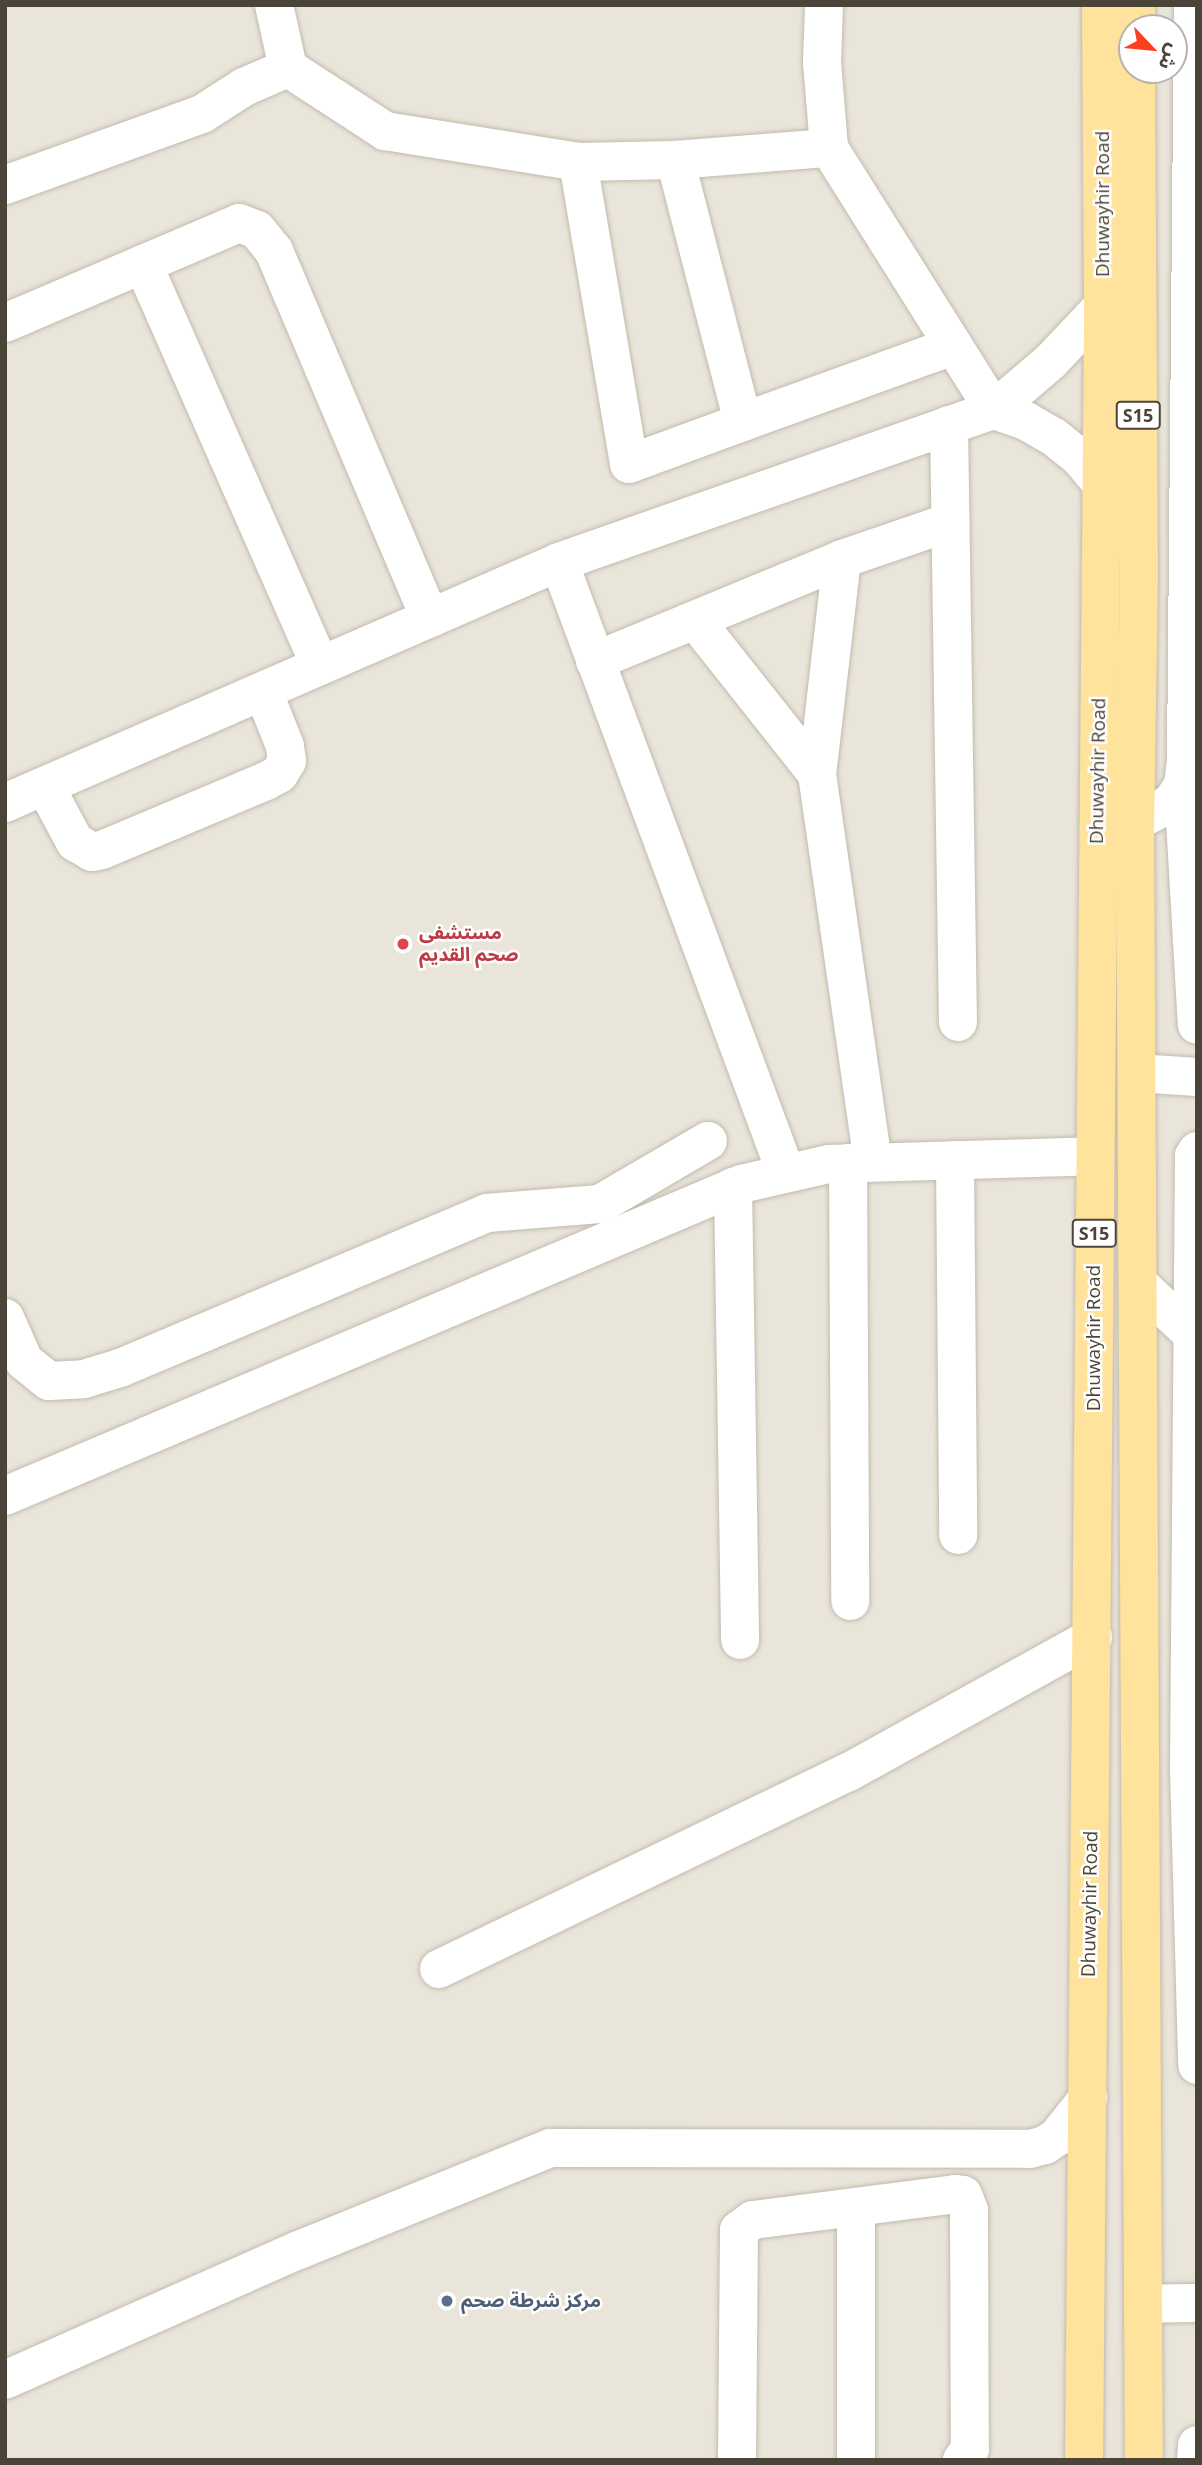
<!DOCTYPE html>
<html>
<head>
<meta charset="utf-8">
<style>
	body { margin:0 }
	#map { position:relative; width:1202px; height:2465px; overflow:hidden; background:#f6f3ec; font-family:"Open Sans","Noto Sans Arabic",sans-serif }
	div>[style] { position:absolute }
	[style*='--x'] { left:calc(var(--x)*1px); top:calc(var(--y)*1px); width:calc(var(--w)*1px); rotate:calc(var(--a)*1deg) }
	.residential>* { inset:0; background:#eae5da }
	.roads { filter:drop-shadow(0 0 2px #c2bbae) drop-shadow(0 0 2px #c2bbae) }
	.minor>* { height:38px; margin:-19px; padding:0 19px; transform-origin:19px; border-radius:19px; background:#fff }
	.major>* { height:38px; margin:-19px; padding:0 19px; transform-origin:19px; border-radius:19px; background:#ffe39c }
	.dots>* { width:19px; height:19px; translate:-50% -50%; box-sizing:border-box; border:4px solid #fff; border-radius:50% }
	span { translate:-50% -50%; white-space:nowrap; text-align:center; line-height:1.15; -webkit-text-stroke:5px #fff; paint-order:stroke }
	.shield-label span { padding:2px 5px; background:#fff; border:2px solid; border-radius:5px; -webkit-text-stroke-width:0 }
	.shield-label { font-size:18px; color:#4b4439; font-weight:700 }
	.street-label { font-size:19px; color:#4b4439 }
	.health-label { font-size:19px; color:#be3a42; font-weight:700 }
	.left { translate:0 -50%; text-align:left }
	.service-label { font-size:19px; color:#4e5e75; font-weight:700 }
	.frame { position:absolute; inset:0; border:7px solid #4b4439; pointer-events:none }
	.north { position:absolute; left:1118px; top:14px; width:70px; height:70px; box-sizing:border-box; background:#fff; border:2px solid #b7b4b0; border-radius:50%; rotate:116deg; font-size:19px; font-weight:700; line-height:28px; text-align:center; color:#4b4439 }
	.north::after { content:''; display:block; margin:auto; width:24px; height:32px; background:#fc3f1d; clip-path:polygon(50% 0,100% 100%,50% 72%,0 100%) }
</style>
</head>
<body>
<div id="map">
	<div class="residential">
		<i style="clip-path:polygon(evenodd,5px 5px,1197px 5px,1197px 2460px,5px 2460px,5px 5px,1132px 28px,1174px 28px,1174px 70px,1132px 70px,1132px 28px)"></i>
	</div>
	<div class="roads">
		<div class="minor">
			<i style="--x:824;--y:5;--w:57;--a:92"></i>
			<i style="--x:822;--y:62;--w:86;--a:85.3"></i>
			<i style="--x:288;--y:68;--w:116;--a:33"></i>
			<i style="--x:385;--y:131;--w:195;--a:9.1"></i>
			<i style="--x:578;--y:162;--w:97;--a:-1.2"></i>
			<i style="--x:675;--y:160;--w:154;--a:-4.5"></i>
			<i style="--x:829;--y:148;--w:310;--a:57.8"></i>
			<i style="--x:994;--y:410;--w:34;--a:19"></i>
			<i style="--x:1026;--y:421;--w:32;--a:30"></i>
			<i style="--x:1054;--y:437;--w:33;--a:39"></i>
			<i style="--x:1080;--y:458;--w:33;--a:50"></i>
			<i style="--x:578;--y:162;--w:306;--a:80.4"></i>
			<i style="--x:629;--y:464;--w:121;--a:-20.2"></i>
			<i style="--x:743;--y:422;--w:271;--a:-104.5"></i>
			<i style="--x:5;--y:185;--w:209;--a:-19.8"></i>
			<i style="--x:202;--y:114;--w:50;--a:-32.7"></i>
			<i style="--x:244;--y:87;--w:48;--a:-23.4"></i>
			<i style="--x:288;--y:68;--w:65;--a:-102.5"></i>
			<i style="--x:143;--y:264;--w:439;--a:66.2"></i>
			<i style="--x:5;--y:323;--w:254;--a:-23.1"></i>
			<i style="--x:239;--y:223;--w:19;--a:21"></i>
			<i style="--x:257;--y:230;--w:27;--a:51"></i>
			<i style="--x:274;--y:251;--w:399;--a:67"></i>
			<i style="--x:743;--y:422;--w:223;--a:-19.9"></i>
			<i style="--x:949;--y:425;--w:597;--a:89.14"></i>
			<i style="--x:842;--y:559;--w:216;--a:96.6"></i>
			<i style="--x:817;--y:774;--w:392;--a:81.8"></i>
			<i style="--x:559;--y:562;--w:652;--a:69.62"></i>
			<i style="--x:695;--y:620;--w:196;--a:51.6"></i>
			<i style="--x:595;--y:661;--w:267;--a:-22.4"></i>
			<i style="--x:842;--y:559;--w:114;--a:-18.9"></i>
			<i style="--x:1183;--y:785;--w:240;--a:86.7"></i>
			<i style="--x:45;--y:786;--w:64;--a:61.8"></i>
			<i style="--x:75;--y:842;--w:20;--a:30"></i>
			<i style="--x:92;--y:852;--w:10;--a:-11"></i>
			<i style="--x:102;--y:850;--w:178;--a:-22.8"></i>
			<i style="--x:266;--y:781;--w:15;--a:-28"></i>
			<i style="--x:279;--y:774;--w:15;--a:-58"></i>
			<i style="--x:287;--y:761;--w:15;--a:-98"></i>
			<i style="--x:285;--y:746;--w:59;--a:-111.8"></i>
			<i style="--x:5;--y:803;--w:604;--a:-23.51"></i>
			<i style="--x:559;--y:562;--w:461;--a:-19.3"></i>
			<i style="--x:994;--y:410;--w:75;--a:-40.7"></i>
			<i style="--x:1051;--y:361;--w:76;--a:-46.6"></i>
			<i style="--x:1135;--y:822;--w:41;--a:-27.8"></i>
			<i style="--x:1171;--y:803;--w:22;--a:-56"></i>
			<i style="--x:1183;--y:785;--w:25;--a:-83"></i>
			<i style="--x:1186;--y:760;--w:755;--a:-89.47"></i>
			<i style="--x:1137;--y:1073;--w:60;--a:3.8"></i>
			<i style="--x:1197;--y:1151;--w:6;--a:121"></i>
			<i style="--x:1194;--y:1156;--w:614;--a:90.47"></i>
			<i style="--x:1189;--y:1770;--w:295;--a:88.4"></i>
			<i style="--x:955;--y:1160;--w:375;--a:89.5"></i>
			<i style="--x:848;--y:1163;--w:438;--a:89.7"></i>
			<i style="--x:733;--y:1187;--w:453;--a:89.1"></i>
			<i style="--x:1138;--y:1283;--w:73;--a:43.3"></i>
			<i style="--x:5;--y:1318;--w:47;--a:66.2"></i>
			<i style="--x:24;--y:1361;--w:32;--a:39"></i>
			<i style="--x:49;--y:1381;--w:35;--a:-3"></i>
			<i style="--x:84;--y:1379;--w:38;--a:-17"></i>
			<i style="--x:120;--y:1368;--w:398;--a:-22.9"></i>
			<i style="--x:487;--y:1213;--w:113;--a:-4.6"></i>
			<i style="--x:600;--y:1204;--w:125;--a:-30.3"></i>
			<i style="--x:5;--y:1496;--w:799;--a:-22.97"></i>
			<i style="--x:741;--y:1184;--w:90;--a:-12.8"></i>
			<i style="--x:829;--y:1164;--w:265;--a:-1.7"></i>
			<i style="--x:439;--y:1969;--w:455;--a:-25.7"></i>
			<i style="--x:849;--y:1772;--w:279;--a:-29"></i>
			<i style="--x:856;--y:2207;--w:253;--a:90"></i>
			<i style="--x:1143;--y:2304;--w:54;--a:-1.1"></i>
			<i style="--x:5;--y:2380;--w:321;--a:-23.9"></i>
			<i style="--x:299;--y:2250;--w:271;--a:-22.1"></i>
			<i style="--x:550;--y:2148;--w:480;--a:0.1"></i>
			<i style="--x:1030;--y:2149;--w:16;--a:-15"></i>
			<i style="--x:1045;--y:2145;--w:14;--a:-34"></i>
			<i style="--x:1057;--y:2137;--w:50;--a:-51.5"></i>
			<i style="--x:737;--y:2460;--w:230;--a:-89.5"></i>
			<i style="--x:739;--y:2230;--w:17;--a:-36"></i>
			<i style="--x:753;--y:2220;--w:204;--a:-7.3"></i>
			<i style="--x:955;--y:2194;--w:8;--a:7"></i>
			<i style="--x:963;--y:2195;--w:16;--a:68"></i>
			<i style="--x:969;--y:2210;--w:239;--a:89.8"></i>
			<i style="--x:970;--y:2449;--w:14;--a:126"></i>
			<i style="--x:1196;--y:2460;--w:15;--a:-86"></i>
		</div>
		<div class="major">
			<i style="--x:1136;--y:28;--w:23;--a:-90"></i>
			<i style="--x:1136;--y:70;--w:507;--a:89.66"></i>
			<i style="--x:1139;--y:577;--w:245;--a:90.9"></i>
			<i style="--x:1135;--y:822;--w:1638;--a:89.69"></i>
			<i style="--x:1084;--y:2460;--w:2154;--a:-89.49"></i>
			<i style="--x:1103;--y:306;--w:301;--a:-90.4"></i>
		</div>
	</div>
	<div class="dots">
		<i style="left:403px;top:944px;background:#e0444e"></i>
		<i style="left:447px;top:2301px;background:#5c6f8a"></i>
	</div>
	<div class="shield-label">
		<span style="left:1138px;top:415px">S15</span>
		<span style="left:1094px;top:1233px">S15</span>
	</div>
	<div class="street-label">
		<span style="left:1103px;top:204px;rotate:-90deg">Dhuwayhir Road</span>
		<span style="left:1098px;top:771px;rotate:-89deg">Dhuwayhir Road</span>
		<span style="left:1094px;top:1338px;rotate:-90deg">Dhuwayhir Road</span>
		<span style="left:1090px;top:1904px;rotate:-89deg">Dhuwayhir Road</span>
	</div>
	<div class="health-label">
		<span class="left" style="left:419px;top:944px">مستشفى<br>صحم القديم</span>
	</div>
	<div class="service-label">
		<span class="left" style="left:461px;top:2301px">مركز شرطة صحم</span>
	</div>
	<div class="frame"></div>
	<div class="north">ش</div>
</div>
</body>
</html>
